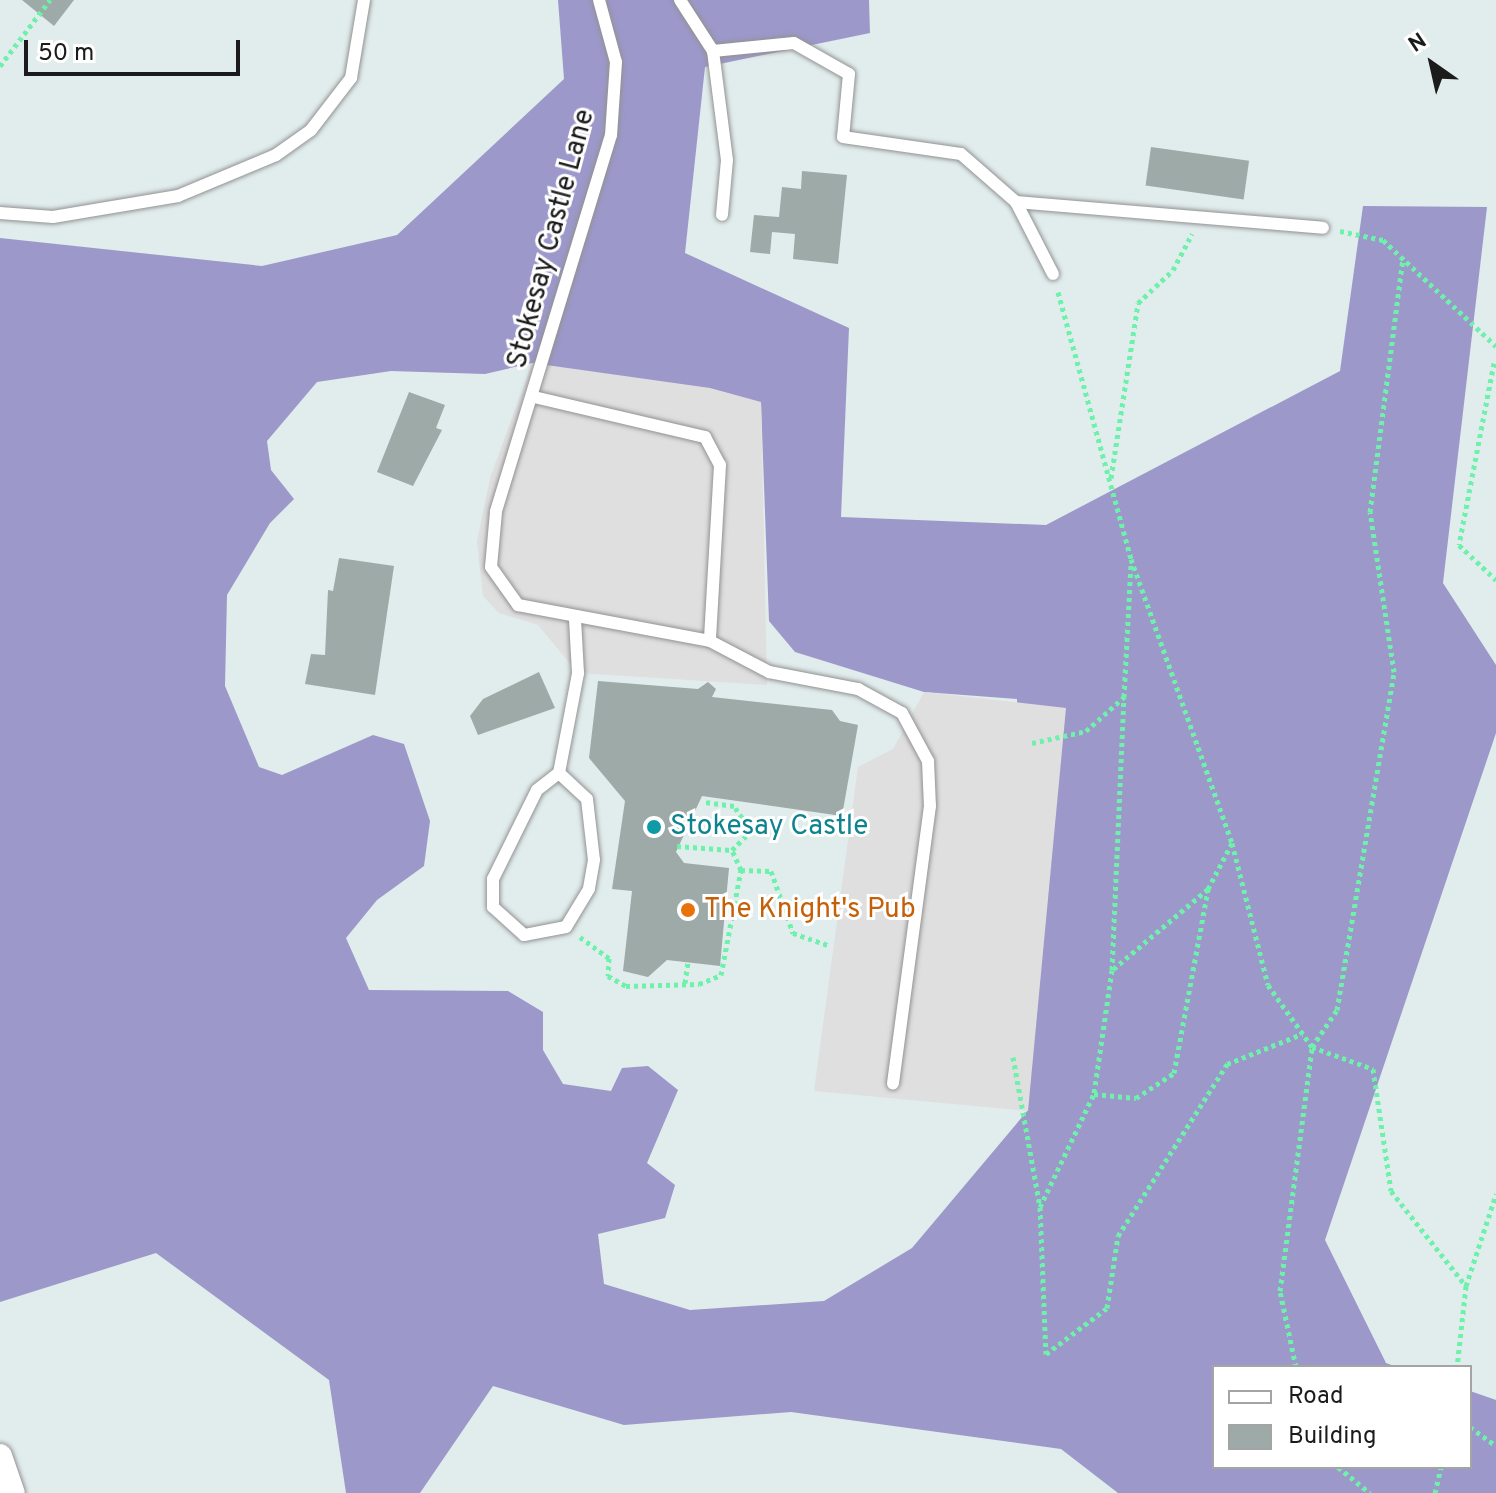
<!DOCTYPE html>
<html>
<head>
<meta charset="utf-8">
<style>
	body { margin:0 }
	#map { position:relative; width:1496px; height:1493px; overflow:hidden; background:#e1ecec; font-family:Overpass,sans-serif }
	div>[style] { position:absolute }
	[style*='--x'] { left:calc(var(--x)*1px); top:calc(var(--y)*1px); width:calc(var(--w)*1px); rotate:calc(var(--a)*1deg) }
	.forest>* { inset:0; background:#9c98ca }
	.parking>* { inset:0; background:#dfdfdf }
	.building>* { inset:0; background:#9daaa7; transform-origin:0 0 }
	.path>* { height:5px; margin-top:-2.5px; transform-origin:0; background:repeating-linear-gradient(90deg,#6ef1ab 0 4px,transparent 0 8px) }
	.roads { filter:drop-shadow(0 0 2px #929292) drop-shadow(0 0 2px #929292) }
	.lane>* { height:12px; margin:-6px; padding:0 6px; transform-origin:6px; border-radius:6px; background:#fff }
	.street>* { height:24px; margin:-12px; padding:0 12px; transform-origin:12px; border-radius:12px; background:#fff }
	.dots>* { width:22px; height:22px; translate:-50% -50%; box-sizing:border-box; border:4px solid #fff; border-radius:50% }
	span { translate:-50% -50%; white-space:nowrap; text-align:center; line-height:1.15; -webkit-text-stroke:6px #fff; paint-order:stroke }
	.street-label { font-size:28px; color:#1b1b1b }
	.culture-label { font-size:28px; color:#0d838f }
	.left { translate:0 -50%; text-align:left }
	.food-label { font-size:28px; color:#c56008 }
	.legend { position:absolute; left:1212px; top:1365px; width:260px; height:104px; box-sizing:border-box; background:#fff; border:2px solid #a4a4a4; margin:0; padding:10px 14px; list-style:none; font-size:24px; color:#1b1b1b }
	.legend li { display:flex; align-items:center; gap:16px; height:40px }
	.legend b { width:40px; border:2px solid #a4a4a4 }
	.north { position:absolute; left:1392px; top:24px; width:80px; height:80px; -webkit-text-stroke:6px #fff; paint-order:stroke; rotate:326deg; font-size:22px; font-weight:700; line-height:32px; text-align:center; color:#1b1b1b }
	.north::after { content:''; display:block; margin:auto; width:28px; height:36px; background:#1b1b1b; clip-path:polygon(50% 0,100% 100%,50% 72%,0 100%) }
	.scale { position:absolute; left:24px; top:40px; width:216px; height:36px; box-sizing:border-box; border:4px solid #1b1b1b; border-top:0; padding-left:10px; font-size:24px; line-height:28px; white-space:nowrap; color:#1b1b1b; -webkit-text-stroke:6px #fff; paint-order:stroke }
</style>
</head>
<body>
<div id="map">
	<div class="forest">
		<i style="clip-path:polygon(evenodd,558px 0,869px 0,870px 33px,705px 67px,685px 253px,849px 328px,841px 517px,1046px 525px,1340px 371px,1363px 206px,1487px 207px,1443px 583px,1496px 665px,1496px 733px,1325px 1240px,1386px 1363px,1397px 1367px,1214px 1367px,1214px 1467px,1470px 1467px,1470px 1391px,1496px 1400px,1496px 1493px,1118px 1493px,1061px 1449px,791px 1412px,624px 1425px,493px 1386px,420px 1493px,346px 1493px,329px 1380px,156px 1253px,0 1302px,0 238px,262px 266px,397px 235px,564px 79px,558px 0,532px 363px,761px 403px,769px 621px,795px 652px,924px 692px,1017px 699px,1028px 1110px,912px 1248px,824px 1301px,690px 1310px,604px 1284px,598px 1234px,665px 1218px,675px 1185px,647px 1163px,678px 1090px,648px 1066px,622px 1068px,611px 1091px,563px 1084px,543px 1050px,543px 1012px,508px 991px,369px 990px,346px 938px,377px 900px,424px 866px,430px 821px,404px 744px,373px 735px,282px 775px,259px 767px,225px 686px,227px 595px,270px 523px,294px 499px,271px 470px,267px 441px,317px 382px,391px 371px,485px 374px,532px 363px)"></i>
	</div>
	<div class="parking">
		<i style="clip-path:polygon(532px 363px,710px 388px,761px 402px,767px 685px,578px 673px,538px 625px,499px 613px,483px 596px,477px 541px,490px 478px)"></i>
		<i style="clip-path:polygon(924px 692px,1066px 708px,1028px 1111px,814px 1091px,858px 767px,893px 749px)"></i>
	</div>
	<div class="building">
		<i style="clip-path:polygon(22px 0,74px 0,54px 26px)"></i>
		<i style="left:1151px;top:147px;width:99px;height:39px;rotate:8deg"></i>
		<i style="clip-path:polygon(802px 171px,847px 175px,838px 264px,793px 259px,795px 234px,772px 232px,770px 254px,750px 252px,754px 215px,779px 217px,782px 187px,801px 189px)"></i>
		<i style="clip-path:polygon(409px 392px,445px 405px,436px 428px,442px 430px,413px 486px,377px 472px)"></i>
		<i style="clip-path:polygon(339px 558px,394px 566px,375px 695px,305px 684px,311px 654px,325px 655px,328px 590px,333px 591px)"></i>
		<i style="clip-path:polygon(539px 672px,555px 708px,478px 735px,470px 716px,483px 699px)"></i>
		<i style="clip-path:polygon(598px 681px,698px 689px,708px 682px,716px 689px,712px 697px,832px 710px,840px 721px,858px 725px,842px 816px,702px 796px,676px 852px,684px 863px,729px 868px,720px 966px,667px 960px,648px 977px,623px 971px,632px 891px,612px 889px,625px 801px,589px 758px)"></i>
	</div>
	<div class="path">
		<i style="--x:0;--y:66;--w:83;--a:-52.9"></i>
		<i style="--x:1340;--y:231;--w:44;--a:11.8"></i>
		<i style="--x:1383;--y:240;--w:155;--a:43.2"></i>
		<i style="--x:1058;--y:292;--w:277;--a:74.7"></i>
		<i style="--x:1131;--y:559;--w:301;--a:70.4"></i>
		<i style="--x:1232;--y:843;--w:52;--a:117.6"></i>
		<i style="--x:1208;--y:889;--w:126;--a:139.8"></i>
		<i style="--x:1112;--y:970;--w:125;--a:98.3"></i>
		<i style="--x:1094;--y:1094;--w:42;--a:5.4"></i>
		<i style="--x:1136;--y:1098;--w:45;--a:-33.3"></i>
		<i style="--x:1174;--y:1073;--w:187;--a:-79.5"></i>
		<i style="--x:1494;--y:363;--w:185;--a:100.9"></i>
		<i style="--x:1459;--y:545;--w:51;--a:43.4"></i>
		<i style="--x:1111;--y:478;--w:177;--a:-81.2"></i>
		<i style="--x:1138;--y:303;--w:48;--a:-43.3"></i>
		<i style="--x:1173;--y:270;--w:41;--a:-62.2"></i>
		<i style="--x:1032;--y:743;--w:55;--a:-12.5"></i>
		<i style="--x:1086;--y:731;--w:51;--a:-41.8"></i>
		<i style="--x:1124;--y:697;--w:132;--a:-87"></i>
		<i style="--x:1232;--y:843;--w:146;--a:75.8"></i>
		<i style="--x:1268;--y:985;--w:76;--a:54.6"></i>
		<i style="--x:1312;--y:1047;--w:65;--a:19.8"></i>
		<i style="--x:1373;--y:1069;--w:123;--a:81.6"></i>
		<i style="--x:1391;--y:1191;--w:121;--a:51.7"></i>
		<i style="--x:1466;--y:1286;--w:81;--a:96.3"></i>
		<i style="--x:677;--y:846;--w:54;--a:4.2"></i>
		<i style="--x:741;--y:870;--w:30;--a:2"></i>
		<i style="--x:771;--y:871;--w:66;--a:70.5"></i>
		<i style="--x:793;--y:933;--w:37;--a:19"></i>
		<i style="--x:580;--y:937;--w:36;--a:36"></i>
		<i style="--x:609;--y:958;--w:18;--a:93"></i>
		<i style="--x:608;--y:976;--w:21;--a:29"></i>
		<i style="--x:626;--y:986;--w:73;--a:-1.6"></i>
		<i style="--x:699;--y:984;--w:24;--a:-22"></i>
		<i style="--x:721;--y:975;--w:107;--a:-79.2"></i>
		<i style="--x:741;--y:870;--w:22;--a:-114"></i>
		<i style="--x:732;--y:850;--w:27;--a:-45"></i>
		<i style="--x:751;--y:831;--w:30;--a:-124"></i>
		<i style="--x:734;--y:806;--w:29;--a:-172"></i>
		<i style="--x:1112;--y:970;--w:273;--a:-87.5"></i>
		<i style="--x:685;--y:983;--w:21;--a:-82"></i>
		<i style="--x:1013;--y:1057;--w:152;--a:79.8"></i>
		<i style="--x:1040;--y:1207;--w:125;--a:-64.5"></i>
		<i style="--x:1040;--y:1207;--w:147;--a:87.7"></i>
		<i style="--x:1046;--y:1354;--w:76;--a:-37"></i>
		<i style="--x:1107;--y:1308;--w:73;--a:-81.3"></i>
		<i style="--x:1118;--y:1236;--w:204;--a:-57.6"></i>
		<i style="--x:1227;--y:1064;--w:81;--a:-21.8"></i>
		<i style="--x:1466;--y:1286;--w:97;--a:-71.9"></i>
		<i style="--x:1296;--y:1367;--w:78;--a:-101.9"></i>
		<i style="--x:1280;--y:1291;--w:246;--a:-82.5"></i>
		<i style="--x:1312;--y:1047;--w:45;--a:-56"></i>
		<i style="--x:1337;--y:1010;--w:343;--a:-80.4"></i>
		<i style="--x:1394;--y:672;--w:162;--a:-98.5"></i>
		<i style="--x:1370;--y:512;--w:255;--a:-82.6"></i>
		<i style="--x:1470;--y:1427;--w:32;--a:36"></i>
		<i style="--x:1338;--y:1467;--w:41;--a:39.1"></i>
		<i style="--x:1435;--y:1493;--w:27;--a:-77"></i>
	</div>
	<div class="roads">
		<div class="lane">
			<i style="--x:599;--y:0;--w:64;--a:74.7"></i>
			<i style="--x:616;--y:62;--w:73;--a:93.9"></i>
			<i style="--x:611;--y:135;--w:394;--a:107"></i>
			<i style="--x:496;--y:512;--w:55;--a:95.2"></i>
			<i style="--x:491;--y:567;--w:47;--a:54.6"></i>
			<i style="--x:518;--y:605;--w:195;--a:10.6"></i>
			<i style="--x:710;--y:641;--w:67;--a:27.7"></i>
			<i style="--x:769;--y:672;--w:91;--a:10.8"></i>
			<i style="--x:858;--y:689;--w:50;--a:28.6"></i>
			<i style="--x:902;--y:713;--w:55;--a:61.6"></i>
			<i style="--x:928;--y:761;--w:45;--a:87.5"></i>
			<i style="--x:930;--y:806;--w:280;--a:97.6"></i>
			<i style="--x:680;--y:0;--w:61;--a:57.1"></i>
			<i style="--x:713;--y:51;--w:110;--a:82.7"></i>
			<i style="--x:727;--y:160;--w:55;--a:95.2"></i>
			<i style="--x:713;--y:51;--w:81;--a:-5.6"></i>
			<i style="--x:794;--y:43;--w:63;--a:29.4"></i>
			<i style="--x:849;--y:74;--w:63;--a:95.4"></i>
			<i style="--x:843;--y:137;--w:119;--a:8.2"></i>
			<i style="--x:961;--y:154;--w:73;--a:41.1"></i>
			<i style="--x:1016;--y:202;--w:81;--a:62.8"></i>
			<i style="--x:1016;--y:202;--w:308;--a:4.8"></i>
			<i style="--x:0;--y:213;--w:53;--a:4.3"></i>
			<i style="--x:53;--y:217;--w:127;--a:-9.5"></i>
			<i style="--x:178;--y:196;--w:106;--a:-22.7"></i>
			<i style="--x:276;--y:155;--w:43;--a:-35.5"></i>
			<i style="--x:311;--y:130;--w:66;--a:-52.4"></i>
			<i style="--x:351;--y:78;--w:79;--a:-80.5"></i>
			<i style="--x:534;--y:397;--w:176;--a:13.2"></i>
			<i style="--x:705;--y:437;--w:32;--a:62"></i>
			<i style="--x:720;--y:465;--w:176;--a:93.3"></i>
			<i style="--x:559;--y:773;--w:38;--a:43"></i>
			<i style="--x:587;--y:799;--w:61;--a:83.5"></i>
			<i style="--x:594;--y:860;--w:29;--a:100"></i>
			<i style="--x:589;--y:889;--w:44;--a:121.2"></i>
			<i style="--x:566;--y:927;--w:43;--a:169.2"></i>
			<i style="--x:524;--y:935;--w:42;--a:-137.9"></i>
			<i style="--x:493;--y:907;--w:28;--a:-90"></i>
			<i style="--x:493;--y:879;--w:99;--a:-63.7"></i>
			<i style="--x:537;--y:790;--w:28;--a:-38"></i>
			<i style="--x:559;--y:773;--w:102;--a:-79.2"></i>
			<i style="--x:578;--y:673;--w:53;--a:-93.2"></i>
		</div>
		<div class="street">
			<i style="--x:0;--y:1456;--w:39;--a:71"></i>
		</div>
	</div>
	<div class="dots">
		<i style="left:654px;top:827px;background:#0f9aa8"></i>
		<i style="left:688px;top:910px;background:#e8710a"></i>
	</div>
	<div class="street-label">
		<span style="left:552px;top:239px;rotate:-75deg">Stokesay Castle Lane</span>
	</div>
	<div class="culture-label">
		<span class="left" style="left:670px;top:827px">Stokesay Castle</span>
	</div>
	<div class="food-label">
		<span class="left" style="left:704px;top:910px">The Knight's Pub</span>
	</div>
	<ul class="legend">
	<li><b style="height:10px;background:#fff"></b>Road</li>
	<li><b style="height:22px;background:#9daaa7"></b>Building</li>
	</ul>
	<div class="north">N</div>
	<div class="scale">50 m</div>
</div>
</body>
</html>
